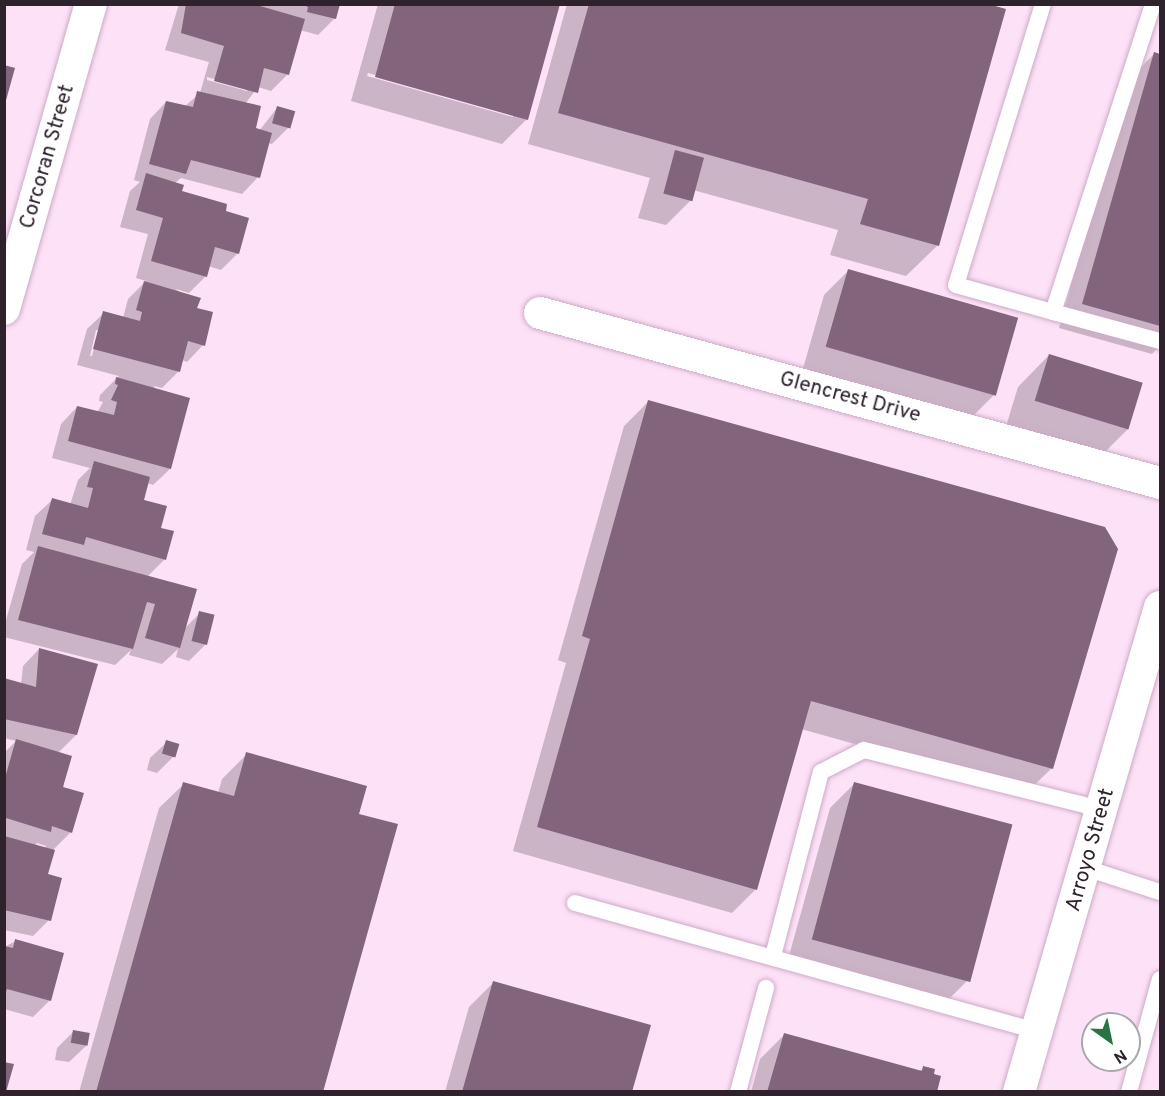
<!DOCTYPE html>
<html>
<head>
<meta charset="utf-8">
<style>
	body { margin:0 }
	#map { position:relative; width:1165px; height:1096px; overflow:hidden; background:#fde1f7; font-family:Overpass,sans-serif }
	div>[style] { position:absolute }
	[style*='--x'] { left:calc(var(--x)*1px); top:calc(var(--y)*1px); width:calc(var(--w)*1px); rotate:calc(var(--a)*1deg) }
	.shadow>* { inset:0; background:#0003 }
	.building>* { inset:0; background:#82647c; transform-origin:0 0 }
	.roads { filter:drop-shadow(0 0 2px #ccabc6) drop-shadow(0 0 2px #ccabc6) }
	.service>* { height:16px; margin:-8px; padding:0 8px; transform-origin:8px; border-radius:8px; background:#fff }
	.minor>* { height:32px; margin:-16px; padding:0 16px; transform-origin:16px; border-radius:16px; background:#fff }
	span { translate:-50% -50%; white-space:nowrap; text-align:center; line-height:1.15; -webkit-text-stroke:6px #fff; paint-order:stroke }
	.street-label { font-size:21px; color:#2e222c }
	.frame { position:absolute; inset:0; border:6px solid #2e222c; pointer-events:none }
	.north { position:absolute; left:1081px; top:1012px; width:60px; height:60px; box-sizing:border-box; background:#fff; border:2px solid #aba7ab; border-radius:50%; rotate:147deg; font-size:16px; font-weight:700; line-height:24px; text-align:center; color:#2e222c }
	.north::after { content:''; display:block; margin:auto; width:21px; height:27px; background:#277545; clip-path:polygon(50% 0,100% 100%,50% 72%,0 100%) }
</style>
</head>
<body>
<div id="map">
	<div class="shadow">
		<i style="clip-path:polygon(evenodd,179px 4px,338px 5px,335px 18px,318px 35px,300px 30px,288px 74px,271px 91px,258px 87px,245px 104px,254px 129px,259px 131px,277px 108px,289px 127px,272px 144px,268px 143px,258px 177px,242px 194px,181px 178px,175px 183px,181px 192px,224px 212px,238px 253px,221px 270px,208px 266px,206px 276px,189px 293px,176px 289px,196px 309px,203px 345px,187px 362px,182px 360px,179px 371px,162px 388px,154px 386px,170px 469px,153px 485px,147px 483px,142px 501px,159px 529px,165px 559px,147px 577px,185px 628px,200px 613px,206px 644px,189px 661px,176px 657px,178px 649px,162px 664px,129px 655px,131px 650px,115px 665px,4px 637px,4px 627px,22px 564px,34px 552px,26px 550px,35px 516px,52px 500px,70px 505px,78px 480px,90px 468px,52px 458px,61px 424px,77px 407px,97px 413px,103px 402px,99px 401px,100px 395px,119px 376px,77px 365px,87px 329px,104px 313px,123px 318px,128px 299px,146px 281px,136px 278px,148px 234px,120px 227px,130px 191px,140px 182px,134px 180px,150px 119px,166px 102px,184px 107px,200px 93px,209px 62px,165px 50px,179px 4px,207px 77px,247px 88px,247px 91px,207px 80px,207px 77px,179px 4px,96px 330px,99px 330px,92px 356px,90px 356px,96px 330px)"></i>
		<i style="clip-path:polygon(evenodd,378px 4px,559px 4px,527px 119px,502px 144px,351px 101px,378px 4px,368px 73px,513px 114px,513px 117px,367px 76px,368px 73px)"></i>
		<i style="clip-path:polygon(567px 4px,982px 4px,938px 245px,906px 276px,830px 255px,838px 230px,693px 190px,690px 201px,666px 225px,638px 218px,650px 178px,528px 144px)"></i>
		<i style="clip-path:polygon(1154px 54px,1160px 55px,1160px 345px,1152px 354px,1059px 328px,1130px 78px)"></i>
		<i style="clip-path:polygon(849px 270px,994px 395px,970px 419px,802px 372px,824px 295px)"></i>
		<i style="clip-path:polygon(1049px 355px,1128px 429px,1097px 460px,1004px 433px,1018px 387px)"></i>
		<i style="clip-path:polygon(648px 402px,1052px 768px,1027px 792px,801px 729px,756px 889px,732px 913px,513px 851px,566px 663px,558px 660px,624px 426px)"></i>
		<i style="clip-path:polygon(evenodd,39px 649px,76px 735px,58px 753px,71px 832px,54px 849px,46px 875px,49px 920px,33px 936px,4px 930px,4px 753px,16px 741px,4px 738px,4px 680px,21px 685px,23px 666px,39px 649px,37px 843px,46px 846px,45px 848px,35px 846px,37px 843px)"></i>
		<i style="clip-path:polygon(167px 742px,174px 756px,157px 773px,147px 770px,150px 758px)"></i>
		<i style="clip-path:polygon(247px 754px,357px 815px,322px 1092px,79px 1092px,159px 808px,184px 784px,218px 793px,222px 779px)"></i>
		<i style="clip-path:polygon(855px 783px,967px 981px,943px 1005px,787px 963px,830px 808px)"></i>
		<i style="clip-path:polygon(16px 941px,63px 955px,49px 1001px,33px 1017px,4px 1009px,4px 947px)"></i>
		<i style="clip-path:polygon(494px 982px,630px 1092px,445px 1092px,469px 1007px)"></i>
		<i style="clip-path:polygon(74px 1031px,86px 1046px,69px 1062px,55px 1060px,57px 1048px)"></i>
		<i style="clip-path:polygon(784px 1035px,919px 1072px,923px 1068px,935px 1092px,751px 1092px,760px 1059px)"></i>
	</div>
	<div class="building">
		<i style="clip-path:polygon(186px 4px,253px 4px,305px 19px,289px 75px,264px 68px,258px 93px,214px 81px,224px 46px,181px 33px)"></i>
		<i style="clip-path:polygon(301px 4px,340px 4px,336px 19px,307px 12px,308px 7px)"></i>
		<i style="clip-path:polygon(395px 4px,560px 4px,528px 120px,375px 77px)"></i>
		<i style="clip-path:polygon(589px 4px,988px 4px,1006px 9px,939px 246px,860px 224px,868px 199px,558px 113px)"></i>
		<i style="clip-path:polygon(1154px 52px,1160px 54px,1160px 326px,1082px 304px)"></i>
		<i style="clip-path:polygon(4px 65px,15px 68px,5px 104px,4px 104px)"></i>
		<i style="clip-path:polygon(197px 91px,261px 106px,256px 128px,272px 133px,260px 178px,191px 160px,186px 174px,149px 164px,166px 101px,193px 107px)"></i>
		<i style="left:277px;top:106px;width:19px;height:18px;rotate:16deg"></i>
		<i style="left:675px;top:150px;width:30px;height:45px;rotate:15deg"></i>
		<i style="clip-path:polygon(146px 173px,184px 185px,182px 191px,227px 204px,226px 211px,249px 218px,239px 254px,215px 247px,207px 277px,151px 261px,163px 218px,136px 210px)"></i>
		<i style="left:848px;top:269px;width:177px;height:81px;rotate:16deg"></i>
		<i style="clip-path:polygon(144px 281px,201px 298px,197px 308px,213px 312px,205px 346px,188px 341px,180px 372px,93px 349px,103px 311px,140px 321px,142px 312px,136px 310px)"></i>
		<i style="left:1049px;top:354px;width:98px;height:49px;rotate:17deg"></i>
		<i style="clip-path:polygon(116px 377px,190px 398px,171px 469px,68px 441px,77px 406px,114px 415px,117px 402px,111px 400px,118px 385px,115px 384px)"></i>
		<i style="clip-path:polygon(648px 400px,1105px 527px,1118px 549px,1053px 769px,811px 701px,757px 890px,537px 827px,590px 639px,582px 636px)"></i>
		<i style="clip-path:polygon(94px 461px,150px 477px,144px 500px,167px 506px,161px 528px,174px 531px,166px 560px,86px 537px,84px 545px,42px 534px,52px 498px,88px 508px,93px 488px,87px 487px)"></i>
		<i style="clip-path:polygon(38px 546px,197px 589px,180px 648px,145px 638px,155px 604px,147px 602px,133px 649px,18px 620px)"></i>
		<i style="left:199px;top:611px;width:16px;height:31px;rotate:14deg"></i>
		<i style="clip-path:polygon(39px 648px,98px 664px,77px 735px,4px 719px,4px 678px,36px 687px)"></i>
		<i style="clip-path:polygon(16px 739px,72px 756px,63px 787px,84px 793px,72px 833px,52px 826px,51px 832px,6px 818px,5px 823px,5px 778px)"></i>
		<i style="left:166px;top:740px;width:14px;height:14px;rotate:17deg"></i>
		<i style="clip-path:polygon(246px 752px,367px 786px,359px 814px,398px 824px,323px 1092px,96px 1092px,183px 782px,234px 796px)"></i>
		<i style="left:854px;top:782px;width:164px;height:163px;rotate:15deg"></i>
		<i style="clip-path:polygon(4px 836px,55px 850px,48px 874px,62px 878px,51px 921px,4px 910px)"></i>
		<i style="clip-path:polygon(15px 939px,64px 953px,51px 1001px,7px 989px,4px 997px,4px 946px,13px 948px)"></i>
		<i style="clip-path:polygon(493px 981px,651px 1025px,632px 1092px,462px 1092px)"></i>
		<i style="left:73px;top:1030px;width:17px;height:13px;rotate:10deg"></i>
		<i style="clip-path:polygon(784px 1033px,922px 1071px,923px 1066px,935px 1069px,934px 1074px,941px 1076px,937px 1092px,767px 1092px)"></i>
		<i style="clip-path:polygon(4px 1062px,14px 1064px,6px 1092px,4px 1092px)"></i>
	</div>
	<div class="roads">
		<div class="service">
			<i style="--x:1043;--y:4;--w:294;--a:107.2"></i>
			<i style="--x:956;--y:285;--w:101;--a:15.6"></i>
			<i style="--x:1053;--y:312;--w:324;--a:-72"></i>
			<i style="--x:1053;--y:312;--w:111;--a:15.2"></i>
			<i style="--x:1086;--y:868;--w:78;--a:18"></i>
			<i style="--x:575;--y:903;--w:479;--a:15.5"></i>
			<i style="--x:773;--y:956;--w:190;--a:-75.4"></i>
			<i style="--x:821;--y:772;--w:48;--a:-27.1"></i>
			<i style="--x:864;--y:750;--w:247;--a:14"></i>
			<i style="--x:738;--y:1092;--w:108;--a:-74.9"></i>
			<i style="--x:1129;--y:1092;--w:117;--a:-74.7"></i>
		</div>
		<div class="minor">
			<i style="--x:4;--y:309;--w:317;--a:-74.1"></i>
			<i style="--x:540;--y:313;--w:643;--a:15.33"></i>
			<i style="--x:1019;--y:1092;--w:505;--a:-73.79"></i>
		</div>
	</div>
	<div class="street-label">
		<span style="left:48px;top:157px;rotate:-74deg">Corcoran Street</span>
		<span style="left:850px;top:398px;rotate:15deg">Glencrest Drive</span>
		<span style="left:1091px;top:850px;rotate:-74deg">Arroyo Street</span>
	</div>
	<div class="frame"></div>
	<div class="north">N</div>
</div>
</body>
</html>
